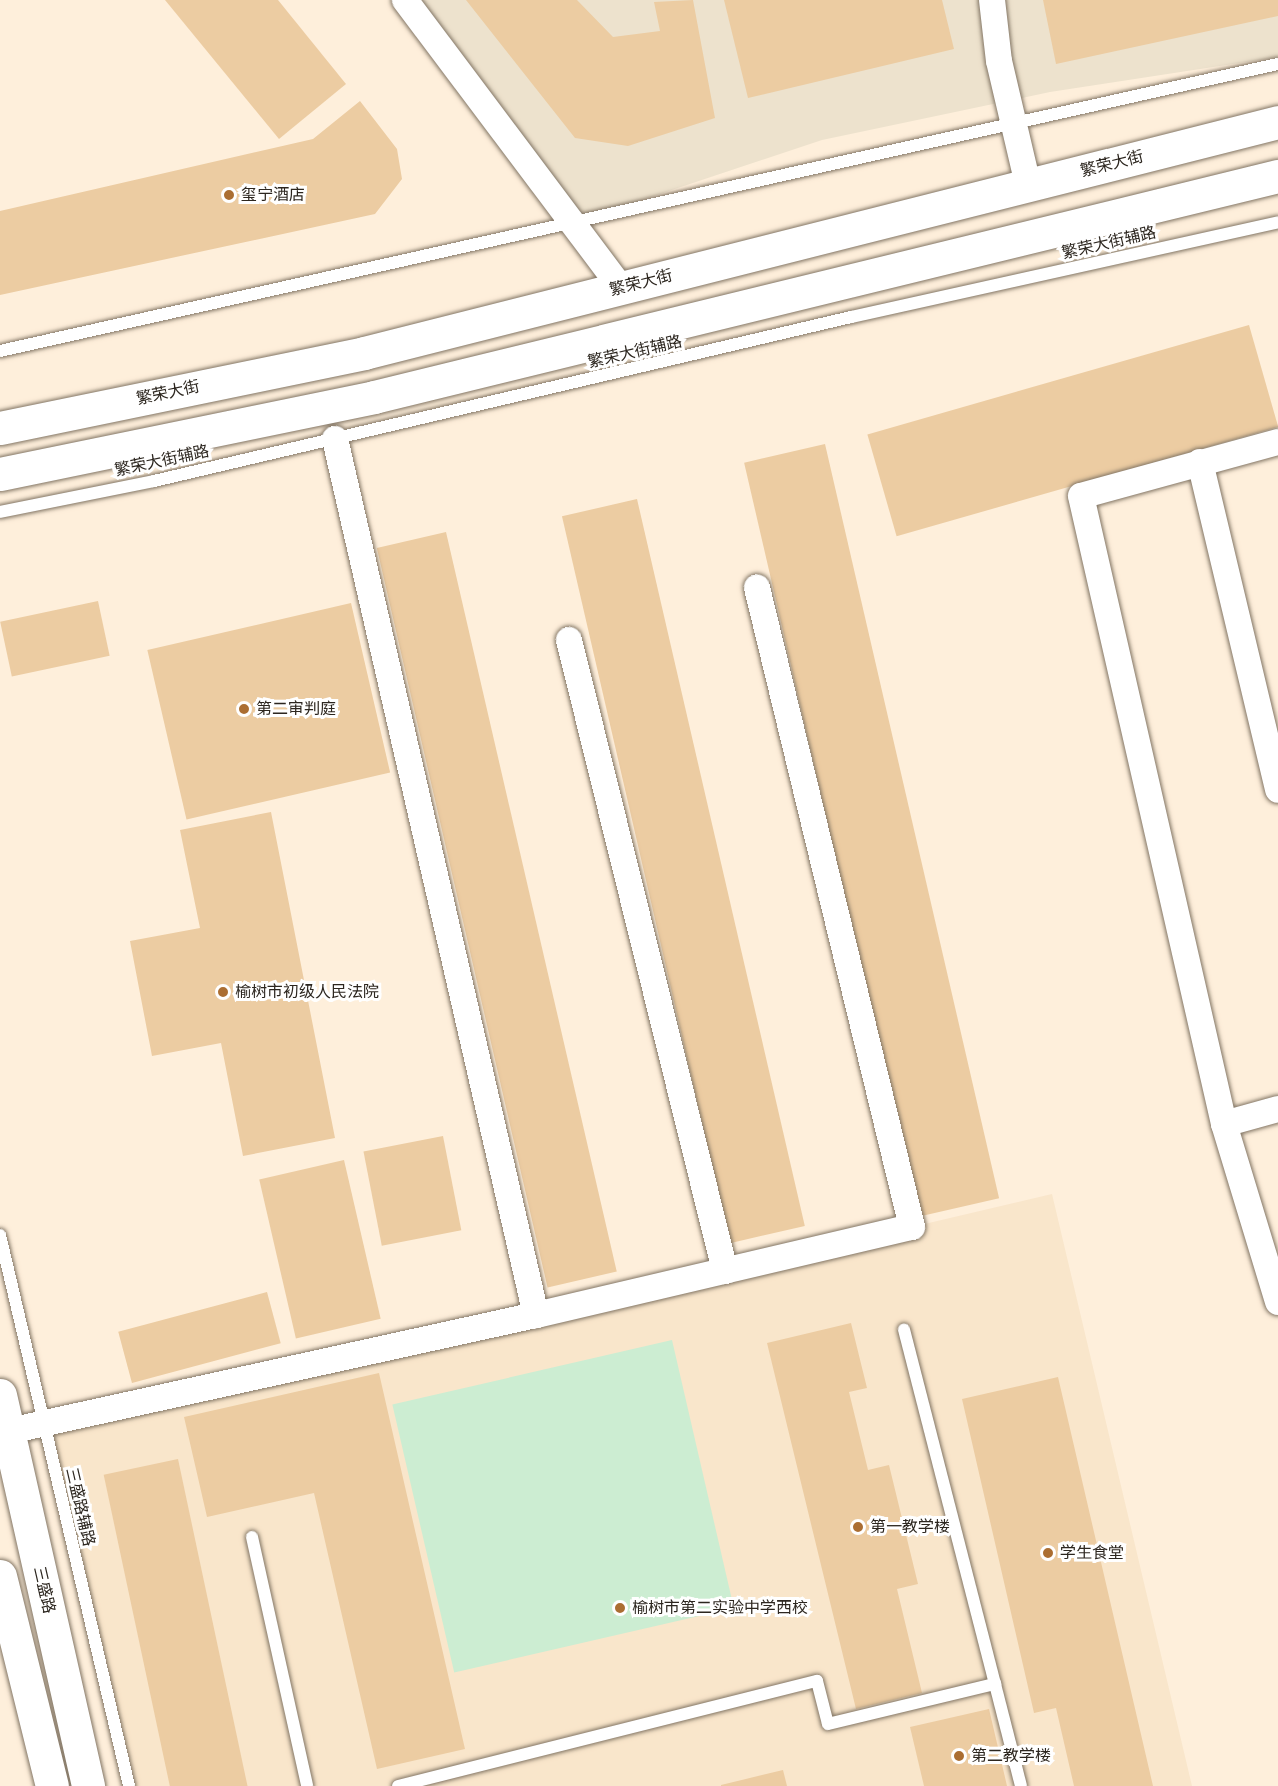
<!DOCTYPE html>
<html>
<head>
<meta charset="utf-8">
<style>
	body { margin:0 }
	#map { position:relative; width:1278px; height:1786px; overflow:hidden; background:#feefdb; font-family:"Fira Sans","Noto Sans SC",sans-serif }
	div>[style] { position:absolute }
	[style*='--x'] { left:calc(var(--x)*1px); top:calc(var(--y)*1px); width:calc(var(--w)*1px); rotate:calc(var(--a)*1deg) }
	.commercial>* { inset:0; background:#ede2cd }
	.built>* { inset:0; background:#f9e6cb }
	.green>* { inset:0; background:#ccedd2; transform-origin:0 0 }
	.building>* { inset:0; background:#eccca2; transform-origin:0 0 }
	.roads { filter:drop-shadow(0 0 2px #827564) drop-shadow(0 0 2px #827564) }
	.lane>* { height:12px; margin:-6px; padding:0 6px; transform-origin:6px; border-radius:6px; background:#fff }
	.street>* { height:26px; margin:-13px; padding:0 13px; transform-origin:13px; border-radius:13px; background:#fff }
	.secondary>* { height:33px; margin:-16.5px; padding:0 16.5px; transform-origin:16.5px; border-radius:16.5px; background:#fff }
	.dots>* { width:16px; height:16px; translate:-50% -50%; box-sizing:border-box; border:3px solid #fff; border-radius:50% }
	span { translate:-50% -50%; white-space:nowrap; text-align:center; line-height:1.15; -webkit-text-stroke:6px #fff; paint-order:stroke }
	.street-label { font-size:16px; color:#2c261f }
	.poi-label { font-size:16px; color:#2c261f }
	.left { translate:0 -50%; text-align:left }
</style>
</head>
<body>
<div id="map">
	<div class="commercial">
		<i style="clip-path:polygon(405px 0,1278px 0,1278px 57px,1050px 92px,822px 140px,573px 223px)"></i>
	</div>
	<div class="built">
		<i style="clip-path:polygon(1052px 1194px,1192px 1786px,132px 1786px,48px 1430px)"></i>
	</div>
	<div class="green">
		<i style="left:672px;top:1340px;width:275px;height:287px;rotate:77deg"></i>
	</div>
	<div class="building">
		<i style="clip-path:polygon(165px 0,278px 0,346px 84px,279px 139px)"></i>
		<i style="clip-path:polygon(466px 0,577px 0,613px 37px,660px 31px,654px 2px,693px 0,715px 118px,628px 146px,575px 138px)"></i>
		<i style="clip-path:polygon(724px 0,942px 0,954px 49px,748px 98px)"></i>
		<i style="clip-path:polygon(1043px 0,1278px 0,1278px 16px,1056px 64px)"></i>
		<i style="clip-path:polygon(360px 101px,397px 149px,402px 179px,375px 214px,0 295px,0 211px,313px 139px)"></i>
		<i style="left:1249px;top:325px;width:106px;height:397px;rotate:74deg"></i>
		<i style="left:825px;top:444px;width:774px;height:83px;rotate:77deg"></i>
		<i style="left:637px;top:499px;width:746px;height:77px;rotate:77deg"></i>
		<i style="left:446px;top:532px;width:759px;height:71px;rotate:77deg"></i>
		<i style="left:98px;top:601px;width:56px;height:100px;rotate:78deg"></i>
		<i style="left:351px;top:603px;width:174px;height:209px;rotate:77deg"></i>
		<i style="clip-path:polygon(271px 812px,335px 1138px,243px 1156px,221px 1043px,152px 1056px,130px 941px,200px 928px,180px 830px)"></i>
		<i style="left:443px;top:1136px;width:96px;height:81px;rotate:79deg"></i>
		<i style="left:344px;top:1160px;width:163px;height:87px;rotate:77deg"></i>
		<i style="left:267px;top:1292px;width:53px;height:154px;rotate:75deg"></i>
		<i style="clip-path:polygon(851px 1323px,867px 1388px,849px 1392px,868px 1470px,889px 1465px,918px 1584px,897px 1589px,922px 1693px,856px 1709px,767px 1343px)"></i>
		<i style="clip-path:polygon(379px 1373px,465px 1749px,377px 1769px,314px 1493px,207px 1517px,184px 1417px)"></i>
		<i style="clip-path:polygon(1058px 1377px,1153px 1786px,1074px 1786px,1056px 1708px,1034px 1713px,962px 1399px)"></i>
		<i style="left:178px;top:1459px;width:335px;height:76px;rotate:78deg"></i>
		<i style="clip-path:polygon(989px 1709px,1007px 1786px,924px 1786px,910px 1727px)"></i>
		<i style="clip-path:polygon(783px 1770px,787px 1786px,721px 1786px,721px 1785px)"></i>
	</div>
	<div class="roads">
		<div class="lane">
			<i style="--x:0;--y:351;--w:1310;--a:-12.66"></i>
			<i style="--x:0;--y:512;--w:157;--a:-11.4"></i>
			<i style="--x:154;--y:481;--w:716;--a:-13.24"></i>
			<i style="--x:851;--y:317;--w:437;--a:-12.5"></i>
			<i style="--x:0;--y:1235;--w:566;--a:76.82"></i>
			<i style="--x:252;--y:1537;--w:255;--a:77.5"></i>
			<i style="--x:995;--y:1684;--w:105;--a:75.7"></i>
			<i style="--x:398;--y:1786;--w:432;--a:-14.1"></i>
			<i style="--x:817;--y:1681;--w:44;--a:75.7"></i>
			<i style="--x:828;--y:1724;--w:172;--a:-13.5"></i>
			<i style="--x:995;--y:1684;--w:366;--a:-104.4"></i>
		</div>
		<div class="street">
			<i style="--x:405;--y:0;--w:360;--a:53.1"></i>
			<i style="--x:992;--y:0;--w:61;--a:83.5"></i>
			<i style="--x:999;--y:61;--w:127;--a:76.8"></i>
			<i style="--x:335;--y:439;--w:899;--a:77.08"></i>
			<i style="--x:1278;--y:442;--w:204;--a:164.7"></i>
			<i style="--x:1081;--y:496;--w:644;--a:77.17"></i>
			<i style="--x:1224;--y:1124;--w:186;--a:73.1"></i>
			<i style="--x:1200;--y:462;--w:337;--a:76.6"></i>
			<i style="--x:569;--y:640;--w:650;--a:76.11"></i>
			<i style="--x:1224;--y:1124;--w:56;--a:-15.5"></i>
			<i style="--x:0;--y:1433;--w:549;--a:-12.42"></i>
			<i style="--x:536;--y:1315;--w:386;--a:-13.2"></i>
			<i style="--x:912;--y:1227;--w:658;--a:-103.63"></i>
		</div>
		<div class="secondary">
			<i style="--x:0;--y:428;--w:372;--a:-11.6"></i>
			<i style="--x:364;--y:353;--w:943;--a:-14.18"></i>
			<i style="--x:0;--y:474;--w:382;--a:-11.6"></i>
			<i style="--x:374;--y:397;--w:931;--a:-13.74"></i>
			<i style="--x:0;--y:1395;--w:401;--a:77.3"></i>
			<i style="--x:0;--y:1576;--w:216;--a:76.1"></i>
		</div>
	</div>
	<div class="dots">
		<i style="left:229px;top:195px;background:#ab6e32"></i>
		<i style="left:244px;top:709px;background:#ab6e32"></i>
		<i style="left:223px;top:992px;background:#ab6e32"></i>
		<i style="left:858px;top:1527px;background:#ab6e32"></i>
		<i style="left:1048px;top:1553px;background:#ab6e32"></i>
		<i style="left:620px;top:1608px;background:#ab6e32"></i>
		<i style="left:959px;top:1756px;background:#ab6e32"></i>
	</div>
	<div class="street-label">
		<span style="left:1112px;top:164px;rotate:-14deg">繁荣大街</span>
		<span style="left:1109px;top:243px;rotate:-13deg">繁荣大街辅路</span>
		<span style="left:641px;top:283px;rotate:-14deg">繁荣大街</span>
		<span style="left:635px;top:352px;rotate:-13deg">繁荣大街辅路</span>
		<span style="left:168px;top:393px;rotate:-12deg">繁荣大街</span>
		<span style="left:162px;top:461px;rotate:-12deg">繁荣大街辅路</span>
		<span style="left:80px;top:1507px;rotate:77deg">三盛路辅路</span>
		<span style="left:44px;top:1590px;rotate:77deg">三盛路</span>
	</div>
	<div class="poi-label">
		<span class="left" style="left:241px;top:195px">玺宁酒店</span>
		<span class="left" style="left:256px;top:709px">第二审判庭</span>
		<span class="left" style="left:235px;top:992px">榆树市初级人民法院</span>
		<span class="left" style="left:870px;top:1527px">第一教学楼</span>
		<span class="left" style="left:1060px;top:1553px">学生食堂</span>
		<span class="left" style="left:632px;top:1608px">榆树市第二实验中学西校</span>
		<span class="left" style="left:971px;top:1756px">第二教学楼</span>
	</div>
</div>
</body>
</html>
